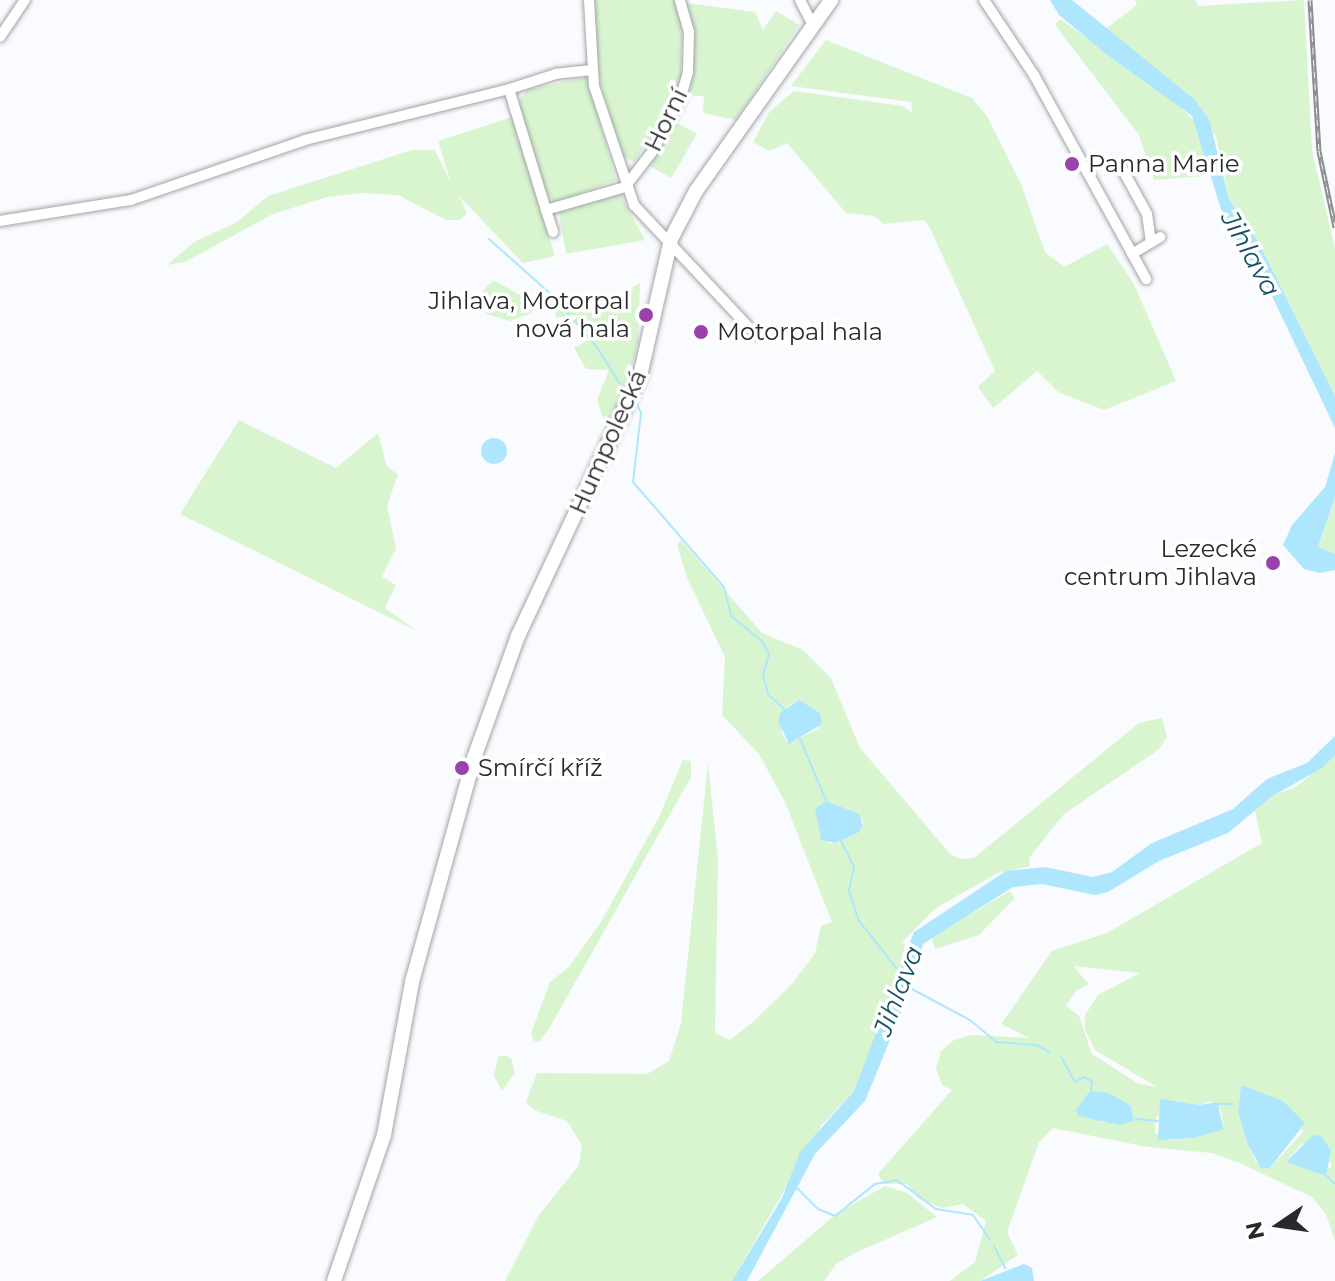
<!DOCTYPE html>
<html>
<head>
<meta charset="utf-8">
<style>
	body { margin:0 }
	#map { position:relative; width:1335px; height:1281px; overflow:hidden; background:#f9fbfe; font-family:Montserrat,sans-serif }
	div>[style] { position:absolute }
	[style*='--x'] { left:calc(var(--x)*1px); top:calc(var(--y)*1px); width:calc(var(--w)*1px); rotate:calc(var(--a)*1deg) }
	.green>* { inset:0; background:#d8f5d0; transform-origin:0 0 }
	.water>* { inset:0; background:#aee7fd }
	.round { border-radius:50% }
	.stream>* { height:2px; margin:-1px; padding:0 1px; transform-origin:1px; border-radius:1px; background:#aee7fd }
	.roads { filter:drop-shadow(0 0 2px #a2a4a6) drop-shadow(0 0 2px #a2a4a6) }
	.minor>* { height:10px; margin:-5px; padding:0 5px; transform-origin:5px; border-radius:5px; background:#fff }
	.major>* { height:14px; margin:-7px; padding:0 7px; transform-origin:7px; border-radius:7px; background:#fff }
	.rail>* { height:5px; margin-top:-2.5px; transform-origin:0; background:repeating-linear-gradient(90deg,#fff 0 6px,#8c8d8f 0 12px); box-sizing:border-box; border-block:2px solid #8c8d8f }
	.dots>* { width:22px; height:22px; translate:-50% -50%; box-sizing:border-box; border:4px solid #fff; border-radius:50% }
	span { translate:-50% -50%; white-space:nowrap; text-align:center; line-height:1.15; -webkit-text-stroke:7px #fff; paint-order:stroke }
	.street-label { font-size:24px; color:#28292a }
	.poi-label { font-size:24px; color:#28292a }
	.left { translate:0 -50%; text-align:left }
	.right { translate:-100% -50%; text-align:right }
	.water-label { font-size:26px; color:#155164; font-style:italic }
	.north { position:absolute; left:1239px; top:1185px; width:80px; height:80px; -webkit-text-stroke:6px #fff; paint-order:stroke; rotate:257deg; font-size:22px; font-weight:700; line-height:32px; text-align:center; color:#28292a }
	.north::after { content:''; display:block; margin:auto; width:28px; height:36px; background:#28292a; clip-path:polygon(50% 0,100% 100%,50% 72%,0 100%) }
</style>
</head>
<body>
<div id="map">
	<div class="green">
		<i style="clip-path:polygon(593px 0,675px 0,682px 27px,681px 79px,670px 109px,634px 162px,621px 155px,600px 81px)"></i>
		<i style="clip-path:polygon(1135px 0,1195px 0,1199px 6px,1304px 0,1312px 151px,1335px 248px,1335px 396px,1259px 243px,1229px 199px,1216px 136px,1157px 73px,1104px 30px,1137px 5px)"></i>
		<i style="clip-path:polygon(687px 3px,755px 12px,763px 30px,776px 11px,799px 25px,736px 120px,703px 113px,704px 96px,693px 96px,690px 89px,694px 41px)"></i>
		<i style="clip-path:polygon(1060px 19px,1173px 100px,1197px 124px,1207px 164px,1203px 176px,1154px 180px,1139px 135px,1055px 25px)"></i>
		<i style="clip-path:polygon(826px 40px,972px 98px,987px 116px,1021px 184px,1045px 252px,1064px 267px,1107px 244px,1134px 284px,1176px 381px,1104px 410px,1058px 392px,1037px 371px,993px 408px,978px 387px,995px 371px,929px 226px,924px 220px,884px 224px,874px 216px,846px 213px,787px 143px,769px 151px,753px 142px,770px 111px,794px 91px,903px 106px,912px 113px,911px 102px,791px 86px)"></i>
		<i style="clip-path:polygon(587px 77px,616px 180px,554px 203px,544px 189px,518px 103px,526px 90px)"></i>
		<i style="clip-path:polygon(512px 117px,555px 256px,523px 263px,459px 196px,467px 213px,460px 220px,446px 220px,398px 195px,362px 193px,327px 197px,273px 214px,185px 262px,167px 265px,194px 242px,237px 222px,268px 196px,412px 150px,435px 150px,451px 183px,438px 141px)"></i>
		<i style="left:676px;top:122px;width:24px;height:51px;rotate:30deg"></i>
		<i style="clip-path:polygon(620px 194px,645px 240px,566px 254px,559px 212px)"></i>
		<i style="clip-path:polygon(493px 280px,537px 304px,531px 313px,510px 321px,486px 314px,479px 296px)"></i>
		<i style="clip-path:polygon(640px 283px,638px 343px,621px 406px,607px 430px,597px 400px,609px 370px,586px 369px,574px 348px,588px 340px,588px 333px,568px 317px,556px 317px,554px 305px,562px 302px,587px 312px,628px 311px,633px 287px)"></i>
		<i style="clip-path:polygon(239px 420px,336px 468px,378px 433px,387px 467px,398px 474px,387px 506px,396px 548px,382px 577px,396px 585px,385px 608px,417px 631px,180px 514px)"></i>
		<i style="clip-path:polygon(1335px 497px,1335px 554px,1333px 554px,1318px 548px)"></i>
		<i style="clip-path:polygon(evenodd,681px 540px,762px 633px,803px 650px,831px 678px,860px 748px,951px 855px,961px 859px,974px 858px,1139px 723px,1162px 718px,1167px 737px,1158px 750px,1064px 814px,1029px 858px,1030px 866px,998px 873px,936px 908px,902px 942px,905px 944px,895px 992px,854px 1091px,821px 1126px,732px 1281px,505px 1281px,539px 1215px,579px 1165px,582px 1145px,567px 1121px,534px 1110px,526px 1102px,537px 1073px,647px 1074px,669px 1061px,681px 1023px,708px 763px,718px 859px,715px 1033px,730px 1040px,754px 1021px,793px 983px,815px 953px,821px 926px,832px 922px,785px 802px,759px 754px,722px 715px,725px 657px,688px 580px,677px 545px,681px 540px,792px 703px,819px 728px,789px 744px,782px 734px,781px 712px,792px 703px,681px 540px,816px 813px,863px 820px,863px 826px,831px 844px,820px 835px,816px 813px)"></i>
		<i style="clip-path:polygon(evenodd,1335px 755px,1335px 1242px,1326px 1214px,1312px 1197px,1242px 1164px,1212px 1153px,1148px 1147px,1053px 1128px,1039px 1142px,1007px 1232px,1018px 1255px,980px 1281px,950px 1281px,975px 1262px,986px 1221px,963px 1204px,942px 1208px,919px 1199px,907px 1184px,884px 1184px,878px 1174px,952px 1090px,942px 1085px,936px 1069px,941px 1051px,954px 1040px,971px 1035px,1029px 1038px,1001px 1024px,1052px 951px,1107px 933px,1262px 843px,1255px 810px,1271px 796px,1296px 787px,1335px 755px,1073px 966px,1140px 973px,1098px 995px,1085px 1015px,1085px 1030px,1095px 1050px,1157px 1087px,1139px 1084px,1092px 1054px,1079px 1016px,1066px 1006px,1076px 991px,1089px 984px,1073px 966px,1335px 755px,1241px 1085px,1304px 1131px,1270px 1168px,1256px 1162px,1248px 1145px,1238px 1112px,1241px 1085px,1335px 755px,1113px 1099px,1128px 1105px,1134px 1121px,1101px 1122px,1113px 1099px,1335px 755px,1176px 1101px,1200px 1105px,1211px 1101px,1221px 1111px,1224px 1127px,1194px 1138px,1170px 1140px,1155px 1133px,1156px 1117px,1176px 1101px,1335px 755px,1302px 1143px,1332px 1164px,1330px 1168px,1286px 1162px,1302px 1143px)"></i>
		<i style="clip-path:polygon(683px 760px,691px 761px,691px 777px,550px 1027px,539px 1042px,534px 1041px,531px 1033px,550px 982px,569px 967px,601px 922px,659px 817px)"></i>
		<i style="clip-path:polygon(1010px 891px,1015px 898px,979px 935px,935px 949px,932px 939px,944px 930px)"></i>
		<i style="clip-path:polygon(504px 1055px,511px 1058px,515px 1073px,502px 1091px,494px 1076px,498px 1057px)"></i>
		<i style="clip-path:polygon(885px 1186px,907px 1193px,937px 1217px,857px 1252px,836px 1264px,824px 1281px,758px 1281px,836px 1214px)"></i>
	</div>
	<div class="water">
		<i style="clip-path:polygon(1050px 0,1072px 0,1194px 99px,1209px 119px,1229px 199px,1259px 243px,1335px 396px,1335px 428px,1271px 294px,1224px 219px,1192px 116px,1106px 54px,1059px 15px)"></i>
		<i class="round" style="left:481px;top:438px;width:26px;height:26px"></i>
		<i style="clip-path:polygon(1335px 453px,1335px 497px,1318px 547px,1335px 554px,1335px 570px,1320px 573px,1304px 569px,1283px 545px,1292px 525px,1325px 487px)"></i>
		<i style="clip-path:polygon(799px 700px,820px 713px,822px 724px,789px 744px,778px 721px,781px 712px)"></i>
		<i style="clip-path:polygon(1335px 736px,1335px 755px,1322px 768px,1271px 797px,1228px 833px,1159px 861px,1108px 892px,1095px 895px,1042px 884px,1013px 887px,923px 944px,904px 1006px,865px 1101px,815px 1154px,747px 1281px,732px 1281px,782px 1198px,800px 1152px,854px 1091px,914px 932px,1006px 871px,1045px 867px,1093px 877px,1112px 872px,1152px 843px,1233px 809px,1267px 779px,1307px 763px)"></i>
		<i style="clip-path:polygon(826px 801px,859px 814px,863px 826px,859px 832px,835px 843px,821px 840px,815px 809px)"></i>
		<i style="clip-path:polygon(1241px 1085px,1283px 1101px,1305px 1123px,1270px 1168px,1261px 1168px,1248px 1145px,1238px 1112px)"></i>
		<i style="clip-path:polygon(1090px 1091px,1109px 1093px,1131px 1106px,1134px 1121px,1119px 1125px,1079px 1116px,1076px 1110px)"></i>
		<i style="clip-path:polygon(1160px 1099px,1200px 1105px,1217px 1102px,1224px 1129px,1194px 1138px,1158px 1140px)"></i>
		<i style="clip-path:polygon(1313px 1135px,1321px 1136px,1331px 1150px,1326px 1176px,1286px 1162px)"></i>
		<i style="clip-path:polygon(1024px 1264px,1032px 1268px,1034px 1281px,980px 1281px)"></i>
	</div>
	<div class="stream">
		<i style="--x:489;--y:239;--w:86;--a:41.7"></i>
		<i style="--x:553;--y:296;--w:66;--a:49.3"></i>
		<i style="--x:596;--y:346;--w:56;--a:57.4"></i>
		<i style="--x:636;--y:402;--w:12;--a:66"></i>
		<i style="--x:641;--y:413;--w:69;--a:96.6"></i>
		<i style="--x:633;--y:482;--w:139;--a:49.1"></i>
		<i style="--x:724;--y:587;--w:30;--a:76"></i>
		<i style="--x:731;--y:616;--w:40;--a:39"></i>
		<i style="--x:762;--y:641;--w:15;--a:62"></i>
		<i style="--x:769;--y:654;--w:22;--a:106"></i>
		<i style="--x:763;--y:675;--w:20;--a:75"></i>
		<i style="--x:768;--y:694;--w:22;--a:43"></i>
		<i style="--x:800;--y:739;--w:69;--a:67.1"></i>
		<i style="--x:840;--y:839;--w:31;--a:63"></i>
		<i style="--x:854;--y:867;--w:25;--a:102"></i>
		<i style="--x:849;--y:891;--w:32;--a:72"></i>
		<i style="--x:859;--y:921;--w:63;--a:51.5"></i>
		<i style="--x:910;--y:988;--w:68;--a:28.1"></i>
		<i style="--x:970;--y:1020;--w:34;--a:40"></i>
		<i style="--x:996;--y:1042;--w:40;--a:4.3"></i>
		<i style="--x:1036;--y:1045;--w:16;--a:27"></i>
		<i style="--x:1061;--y:1057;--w:29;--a:61"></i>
		<i style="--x:1075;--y:1082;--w:10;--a:-29"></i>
		<i style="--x:1084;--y:1077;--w:9;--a:27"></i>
		<i style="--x:1092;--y:1081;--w:9;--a:96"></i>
		<i style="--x:1218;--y:1104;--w:14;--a:0"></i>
		<i style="--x:1136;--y:1119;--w:22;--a:5"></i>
		<i style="--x:1327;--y:1176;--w:11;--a:45"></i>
		<i style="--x:797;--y:1188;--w:30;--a:45"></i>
		<i style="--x:818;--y:1209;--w:18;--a:22"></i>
		<i style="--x:835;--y:1216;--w:51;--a:-38.7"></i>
		<i style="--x:875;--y:1184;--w:22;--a:-10"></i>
		<i style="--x:897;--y:1180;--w:49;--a:36.6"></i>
		<i style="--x:936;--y:1209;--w:37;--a:9"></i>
		<i style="--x:973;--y:1215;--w:30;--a:56"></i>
		<i style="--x:994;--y:1246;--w:25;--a:63"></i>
	</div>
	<div class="roads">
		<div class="minor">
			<i style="--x:589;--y:0;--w:86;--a:86.7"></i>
			<i style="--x:594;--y:86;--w:126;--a:71.4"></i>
			<i style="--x:634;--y:205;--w:177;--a:46.8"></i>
			<i style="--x:800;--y:0;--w:27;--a:63"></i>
			<i style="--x:984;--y:0;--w:90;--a:56.3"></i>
			<i style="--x:1034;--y:75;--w:233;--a:61.2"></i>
			<i style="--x:0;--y:37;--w:45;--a:-56"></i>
			<i style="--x:592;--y:70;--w:36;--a:174"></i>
			<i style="--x:556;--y:74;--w:49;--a:162.3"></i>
			<i style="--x:509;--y:89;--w:127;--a:73"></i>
			<i style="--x:546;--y:210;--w:82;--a:-16.2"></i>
			<i style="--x:625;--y:187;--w:44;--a:-52.4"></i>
			<i style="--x:652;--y:152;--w:59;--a:-61.7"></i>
			<i style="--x:680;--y:100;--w:29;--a:-74"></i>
			<i style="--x:688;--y:72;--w:40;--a:-88.6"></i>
			<i style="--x:689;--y:32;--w:33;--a:-106"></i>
			<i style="--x:1120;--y:165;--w:56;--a:61.1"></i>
			<i style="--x:1147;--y:214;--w:27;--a:82"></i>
			<i style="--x:546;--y:210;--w:23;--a:72"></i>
			<i style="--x:0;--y:221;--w:133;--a:-9.1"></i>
			<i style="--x:131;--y:200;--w:184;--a:-19"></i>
			<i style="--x:305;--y:140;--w:210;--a:-14"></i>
			<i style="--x:1132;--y:254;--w:33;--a:-31"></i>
		</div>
		<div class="major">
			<i style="--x:334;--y:1281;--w:154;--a:-71.1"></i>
			<i style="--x:384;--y:1135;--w:156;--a:-79.6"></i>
			<i style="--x:412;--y:982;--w:232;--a:-74.5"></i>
			<i style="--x:474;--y:758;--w:130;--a:-70.2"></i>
			<i style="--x:518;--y:636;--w:287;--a:-64.9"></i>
			<i style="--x:640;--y:376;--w:140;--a:-77.2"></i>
			<i style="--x:671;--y:239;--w:54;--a:-62.5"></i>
			<i style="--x:696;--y:191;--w:234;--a:-54.7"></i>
		</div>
	</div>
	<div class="rail">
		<i style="--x:1310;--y:0;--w:151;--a:86.6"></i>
		<i style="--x:1319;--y:151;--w:78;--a:78.1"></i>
	</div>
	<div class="dots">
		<i style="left:1072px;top:164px;background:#9a41ac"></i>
		<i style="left:646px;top:315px;background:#9a41ac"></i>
		<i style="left:701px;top:332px;background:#9a41ac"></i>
		<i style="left:1273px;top:563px;background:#9a41ac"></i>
		<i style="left:462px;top:768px;background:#9a41ac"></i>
	</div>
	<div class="street-label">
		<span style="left:666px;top:120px;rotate:-64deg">Horní</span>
		<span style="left:608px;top:442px;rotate:-66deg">Humpolecká</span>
	</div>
	<div class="poi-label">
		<span class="left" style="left:1088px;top:164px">Panna Marie</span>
		<span class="right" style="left:630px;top:315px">Jihlava, Motorpal<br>nová hala</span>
		<span class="left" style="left:717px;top:332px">Motorpal hala</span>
		<span class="right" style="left:1257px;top:563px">Lezecké<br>centrum Jihlava</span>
		<span class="left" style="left:478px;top:768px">Smírčí kříž</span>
	</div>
	<div class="water-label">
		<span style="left:1250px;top:254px;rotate:61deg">Jihlava</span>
		<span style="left:899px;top:991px;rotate:-69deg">Jihlava</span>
	</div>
	<div class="north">N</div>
</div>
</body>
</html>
